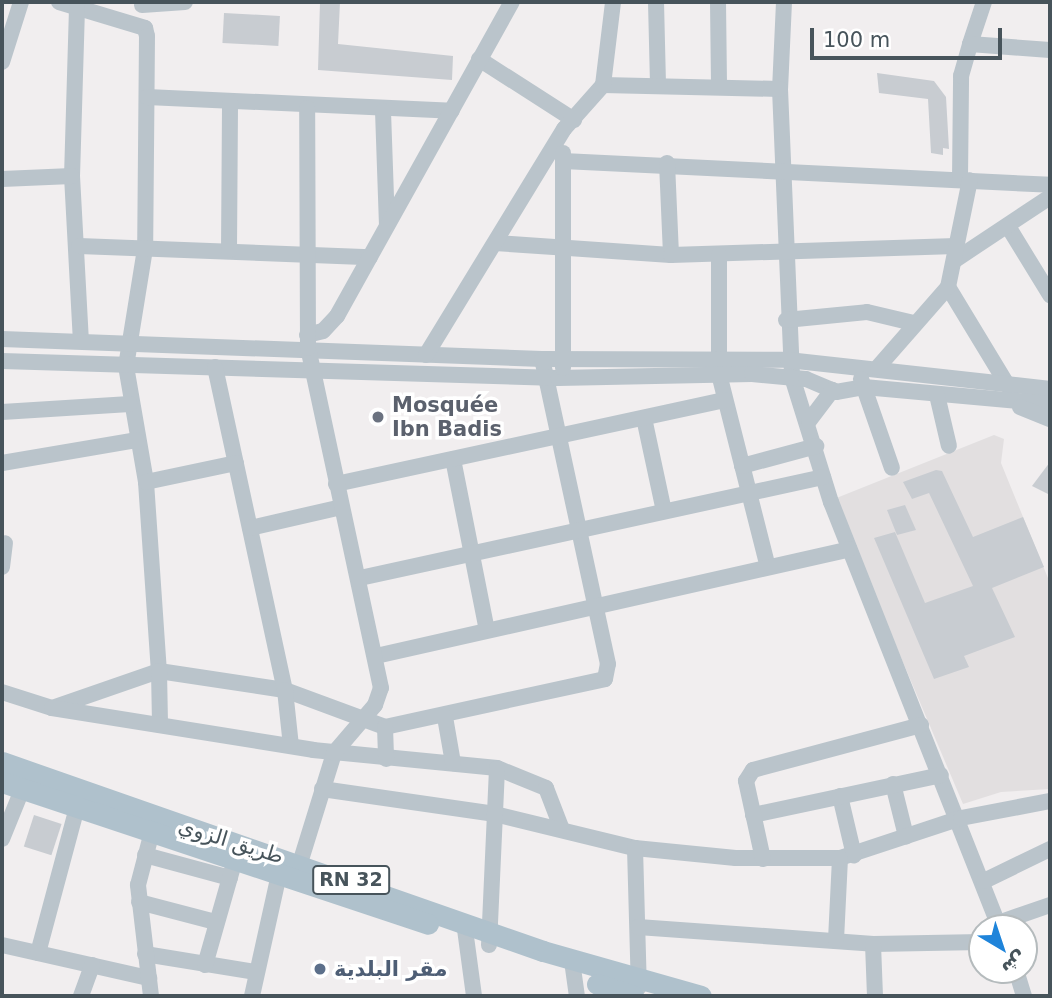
<!DOCTYPE html>
<html>
<head>
<meta charset="utf-8">
<style>
	body { margin:0 }
	#map { position:relative; width:1052px; height:998px; overflow:hidden; background:#f1eeef; font-family:"DejaVu Sans","Noto Sans Arabic",sans-serif }
	div>[style] { position:absolute }
	[style*='--x'] { left:calc(var(--x)*1px); top:calc(var(--y)*1px); width:calc(var(--w)*1px); rotate:calc(var(--a)*1deg) }
	.education>* { inset:0; background:#e2dfe0 }
	.building>* { inset:0; background:#c8ccd1; transform-origin:0 0 }
	.minor>* { height:16px; margin:-8px; padding:0 8px; transform-origin:8px; border-radius:8px; background:#bac4cb }
	.major>* { height:21px; margin:-10.5px; padding:0 10.5px; transform-origin:10.5px; border-radius:10.5px; background:#afc1cc }
	.dots>* { width:19px; height:19px; translate:-50% -50%; box-sizing:border-box; border:4px solid #fff; border-radius:50% }
	span { translate:-50% -50%; white-space:nowrap; text-align:center; line-height:1.15; -webkit-text-stroke:7px #fff; paint-order:stroke }
	.shield-label span { padding:2px 5px; background:#fff; border:2px solid; border-radius:5px; -webkit-text-stroke-width:0 }
	.shield-label { font-size:19px; color:#47545b; font-weight:700 }
	.worship-label { font-size:21px; color:#5b616d; font-weight:700 }
	.left { translate:0 -50%; text-align:left }
	.street-label { font-size:21px; color:#47545b }
	.service-label { font-size:21px; color:#4e5e75; font-weight:700 }
	.frame { position:absolute; inset:0; border:4px solid #47545b; pointer-events:none }
	.north { position:absolute; left:968px; top:914px; width:70px; height:70px; box-sizing:border-box; background:#fff; border:2px solid #b5bbbd; border-radius:50%; rotate:141deg; font-size:19px; font-weight:700; line-height:28px; text-align:center; color:#47545b }
	.north::after { content:''; display:block; margin:auto; width:24px; height:32px; background:#1f84da; clip-path:polygon(50% 0,100% 100%,50% 72%,0 100%) }
	.scale { position:absolute; left:810px; top:28px; width:192px; height:32px; box-sizing:border-box; border:4px solid #47545b; border-top:0; padding-left:9px; font-size:21px; line-height:24px; white-space:nowrap; color:#47545b; -webkit-text-stroke:5px #fff; paint-order:stroke }
</style>
</head>
<body>
<div id="map">
	<div class="education">
		<i style="clip-path:polygon(994px 435px,1004px 439px,1001px 463px,1050px 583px,1050px 789px,1001px 792px,963px 804px,834px 499px)"></i>
	</div>
	<div class="building">
		<i style="clip-path:polygon(320px 2px,340px 2px,338px 44px,453px 56px,452px 80px,318px 70px)"></i>
		<i style="left:224px;top:13px;width:56px;height:30px;rotate:3deg"></i>
		<i style="clip-path:polygon(877px 73px,934px 81px,946px 97px,949px 149px,943px 148px,943px 155px,931px 153px,928px 99px,879px 93px)"></i>
		<i style="clip-path:polygon(1050px 462px,1050px 495px,1032px 486px)"></i>
		<i style="clip-path:polygon(936px 470px,942px 471px,973px 537px,1023px 517px,1044px 567px,992px 588px,1015px 637px,964px 656px,969px 667px,934px 679px,874px 538px,895px 532px,925px 603px,973px 586px,929px 493px,912px 499px,903px 482px)"></i>
		<i style="clip-path:polygon(905px 505px,916px 530px,897px 535px,887px 510px)"></i>
		<i style="left:34px;top:815px;width:29px;height:33px;rotate:18deg"></i>
	</div>
	<div class="minor">
		<i style="--x:59;--y:2;--w:90;--a:16.8"></i>
		<i style="--x:145;--y:28;--w:8;--a:76"></i>
		<i style="--x:147;--y:36;--w:213;--a:90.5"></i>
		<i style="--x:145;--y:249;--w:119;--a:99.2"></i>
		<i style="--x:126;--y:366;--w:118;--a:80.2"></i>
		<i style="--x:146;--y:482;--w:189;--a:86.1"></i>
		<i style="--x:159;--y:671;--w:127;--a:8.6"></i>
		<i style="--x:285;--y:690;--w:107;--a:20.3"></i>
		<i style="--x:385;--y:727;--w:225;--a:-12.3"></i>
		<i style="--x:605;--y:679;--w:15;--a:-79"></i>
		<i style="--x:608;--y:664;--w:312;--a:-102.2"></i>
		<i style="--x:656;--y:2;--w:81;--a:88.6"></i>
		<i style="--x:718;--y:2;--w:82;--a:89.3"></i>
		<i style="--x:784;--y:2;--w:87;--a:92.6"></i>
		<i style="--x:780;--y:89;--w:288;--a:87.6"></i>
		<i style="--x:792;--y:377;--w:131;--a:72.7"></i>
		<i style="--x:831;--y:502;--w:458;--a:68.4"></i>
		<i style="--x:142;--y:5;--w:43;--a:-4"></i>
		<i style="--x:77;--y:8;--w:168;--a:91.7"></i>
		<i style="--x:72;--y:176;--w:164;--a:86.9"></i>
		<i style="--x:970;--y:44;--w:44;--a:-71.6"></i>
		<i style="--x:479;--y:59;--w:113;--a:32.7"></i>
		<i style="--x:2;--y:62;--w:63;--a:-72.4"></i>
		<i style="--x:603;--y:85;--w:177;--a:1.3"></i>
		<i style="--x:147;--y:97;--w:305;--a:2.6"></i>
		<i style="--x:383;--y:111;--w:114;--a:88"></i>
		<i style="--x:563;--y:161;--w:488;--a:2.8"></i>
		<i style="--x:667;--y:163;--w:92;--a:87.5"></i>
		<i style="--x:2;--y:179;--w:70;--a:-2.5"></i>
		<i style="--x:960;--y:179;--w:103;--a:-89.4"></i>
		<i style="--x:961;--y:76;--w:33;--a:-74"></i>
		<i style="--x:970;--y:44;--w:80;--a:4.3"></i>
		<i style="--x:1009;--y:228;--w:79;--a:58.5"></i>
		<i style="--x:495;--y:243;--w:176;--a:3.9"></i>
		<i style="--x:671;--y:255;--w:285;--a:-1.8"></i>
		<i style="--x:79;--y:246;--w:291;--a:2.2"></i>
		<i style="--x:229;--y:250;--w:148;--a:-89.6"></i>
		<i style="--x:719;--y:255;--w:119;--a:90"></i>
		<i style="--x:719;--y:374;--w:196;--a:75.8"></i>
		<i style="--x:955;--y:260;--w:114;--a:-33.6"></i>
		<i style="--x:948;--y:287;--w:116;--a:58.8"></i>
		<i style="--x:786;--y:320;--w:81;--a:-5.6"></i>
		<i style="--x:867;--y:312;--w:47;--a:13.4"></i>
		<i style="--x:307;--y:335;--w:16;--a:-14"></i>
		<i style="--x:323;--y:331;--w:21;--a:-47"></i>
		<i style="--x:337;--y:316;--w:359;--a:-60.9"></i>
		<i style="--x:2;--y:339;--w:540;--a:2.12"></i>
		<i style="--x:542;--y:359;--w:246;--a:0.2"></i>
		<i style="--x:788;--y:360;--w:264;--a:6.3"></i>
		<i style="--x:426;--y:355;--w:265;--a:-58.6"></i>
		<i style="--x:564;--y:129;--w:59;--a:-48.4"></i>
		<i style="--x:603;--y:85;--w:84;--a:-83.1"></i>
		<i style="--x:2;--y:361;--w:556;--a:1.75"></i>
		<i style="--x:558;--y:378;--w:194;--a:-1.2"></i>
		<i style="--x:752;--y:374;--w:54;--a:5.3"></i>
		<i style="--x:806;--y:379;--w:33;--a:23"></i>
		<i style="--x:836;--y:392;--w:28;--a:-10"></i>
		<i style="--x:864;--y:387;--w:187;--a:5.2"></i>
		<i style="--x:215;--y:367;--w:330;--a:77.8"></i>
		<i style="--x:285;--y:690;--w:56;--a:83.9"></i>
		<i style="--x:878;--y:367;--w:106;--a:-48.8"></i>
		<i style="--x:948;--y:287;--w:109;--a:-78.4"></i>
		<i style="--x:563;--y:368;--w:215;--a:-90"></i>
		<i style="--x:861;--y:379;--w:94;--a:70.8"></i>
		<i style="--x:937;--y:395;--w:52;--a:76.8"></i>
		<i style="--x:1020;--y:407;--w:32;--a:22"></i>
		<i style="--x:2;--y:412;--w:128;--a:-3.6"></i>
		<i style="--x:644;--y:418;--w:95;--a:77.9"></i>
		<i style="--x:809;--y:421;--w:39;--a:-53"></i>
		<i style="--x:453;--y:459;--w:174;--a:78.8"></i>
		<i style="--x:2;--y:463;--w:136;--a:-9.7"></i>
		<i style="--x:742;--y:466;--w:77;--a:-15.1"></i>
		<i style="--x:146;--y:482;--w:92;--a:-11.9"></i>
		<i style="--x:336;--y:484;--w:398;--a:-12.2"></i>
		<i style="--x:250;--y:528;--w:94;--a:-12.9"></i>
		<i style="--x:2;--y:567;--w:24;--a:-83"></i>
		<i style="--x:360;--y:578;--w:474;--a:-12.3"></i>
		<i style="--x:376;--y:656;--w:485;--a:-12.7"></i>
		<i style="--x:2;--y:692;--w:52;--a:17.7"></i>
		<i style="--x:52;--y:708;--w:113;--a:-19.1"></i>
		<i style="--x:159;--y:671;--w:54;--a:88.9"></i>
		<i style="--x:52;--y:708;--w:264;--a:9.1"></i>
		<i style="--x:313;--y:750;--w:185;--a:5.6"></i>
		<i style="--x:497;--y:768;--w:53;--a:22.2"></i>
		<i style="--x:546;--y:788;--w:42;--a:69"></i>
		<i style="--x:445;--y:717;--w:47;--a:80.1"></i>
		<i style="--x:385;--y:727;--w:32;--a:88"></i>
		<i style="--x:893;--y:784;--w:54;--a:76"></i>
		<i style="--x:322;--y:789;--w:175;--a:8.2"></i>
		<i style="--x:495;--y:814;--w:144;--a:13.7"></i>
		<i style="--x:635;--y:848;--w:101;--a:5.7"></i>
		<i style="--x:736;--y:858;--w:104;--a:0"></i>
		<i style="--x:840;--y:858;--w:127;--a:-18.3"></i>
		<i style="--x:961;--y:818;--w:91;--a:-10.8"></i>
		<i style="--x:840;--y:796;--w:61;--a:76.7"></i>
		<i style="--x:753;--y:815;--w:192;--a:-12"></i>
		<i style="--x:2;--y:839;--w:64;--a:-67.9"></i>
		<i style="--x:635;--y:848;--w:139;--a:88.4"></i>
		<i style="--x:145;--y:855;--w:88;--a:15.1"></i>
		<i style="--x:763;--y:859;--w:80;--a:-102.3"></i>
		<i style="--x:746;--y:781;--w:13;--a:-58"></i>
		<i style="--x:753;--y:770;--w:174;--a:-15"></i>
		<i style="--x:296;--y:876;--w:129;--a:-72.8"></i>
		<i style="--x:334;--y:753;--w:63;--a:-49.5"></i>
		<i style="--x:375;--y:705;--w:18;--a:-71"></i>
		<i style="--x:381;--y:688;--w:348;--a:-102.1"></i>
		<i style="--x:308;--y:348;--w:240;--a:-90.2"></i>
		<i style="--x:984;--y:881;--w:73;--a:-25.9"></i>
		<i style="--x:139;--y:902;--w:80;--a:14.6"></i>
		<i style="--x:464;--y:922;--w:75;--a:82.3"></i>
		<i style="--x:998;--y:923;--w:55;--a:-19.1"></i>
		<i style="--x:638;--y:927;--w:236;--a:4.1"></i>
		<i style="--x:873;--y:944;--w:109;--a:-1.1"></i>
		<i style="--x:836;--y:940;--w:82;--a:-87.2"></i>
		<i style="--x:873;--y:944;--w:52;--a:87.8"></i>
		<i style="--x:2;--y:945;--w:151;--a:12.7"></i>
		<i style="--x:489;--y:945;--w:177;--a:-87.4"></i>
		<i style="--x:38;--y:953;--w:163;--a:-75"></i>
		<i style="--x:145;--y:954;--w:111;--a:9.3"></i>
		<i style="--x:572;--y:961;--w:35;--a:82"></i>
		<i style="--x:205;--y:965;--w:121;--a:-74.1"></i>
		<i style="--x:1016;--y:970;--w:27;--a:73"></i>
		<i style="--x:81;--y:996;--w:33;--a:-70"></i>
		<i style="--x:151;--y:996;--w:112;--a:-96.7"></i>
		<i style="--x:138;--y:885;--w:63;--a:-75.3"></i>
		<i style="--x:252;--y:996;--w:134;--a:-77.5"></i>
	</div>
	<div class="major">
		<i style="--x:2;--y:762;--w:573;--a:19.26"></i>
		<i style="--x:543;--y:951;--w:164;--a:15.9"></i>
		<i style="--x:2;--y:782;--w:449;--a:18.4"></i>
		<i style="--x:597;--y:984;--w:38;--a:18"></i>
	</div>
	<div class="dots">
		<i style="left:378px;top:417px;background:#6b7280"></i>
		<i style="left:320px;top:969px;background:#5c6f8a"></i>
	</div>
	<div class="shield-label">
		<span style="left:351px;top:880px">RN 32</span>
	</div>
	<div class="worship-label">
		<span class="left" style="left:392px;top:417px">Mosquée<br>Ibn Badis</span>
	</div>
	<div class="street-label">
		<span style="left:231px;top:841px;rotate:17deg">طريق الزوي</span>
	</div>
	<div class="service-label">
		<span class="left" style="left:334px;top:969px">مقر البلدية</span>
	</div>
	<div class="frame"></div>
	<div class="north">ش</div>
	<div class="scale">100 m</div>
</div>
</body>
</html>
